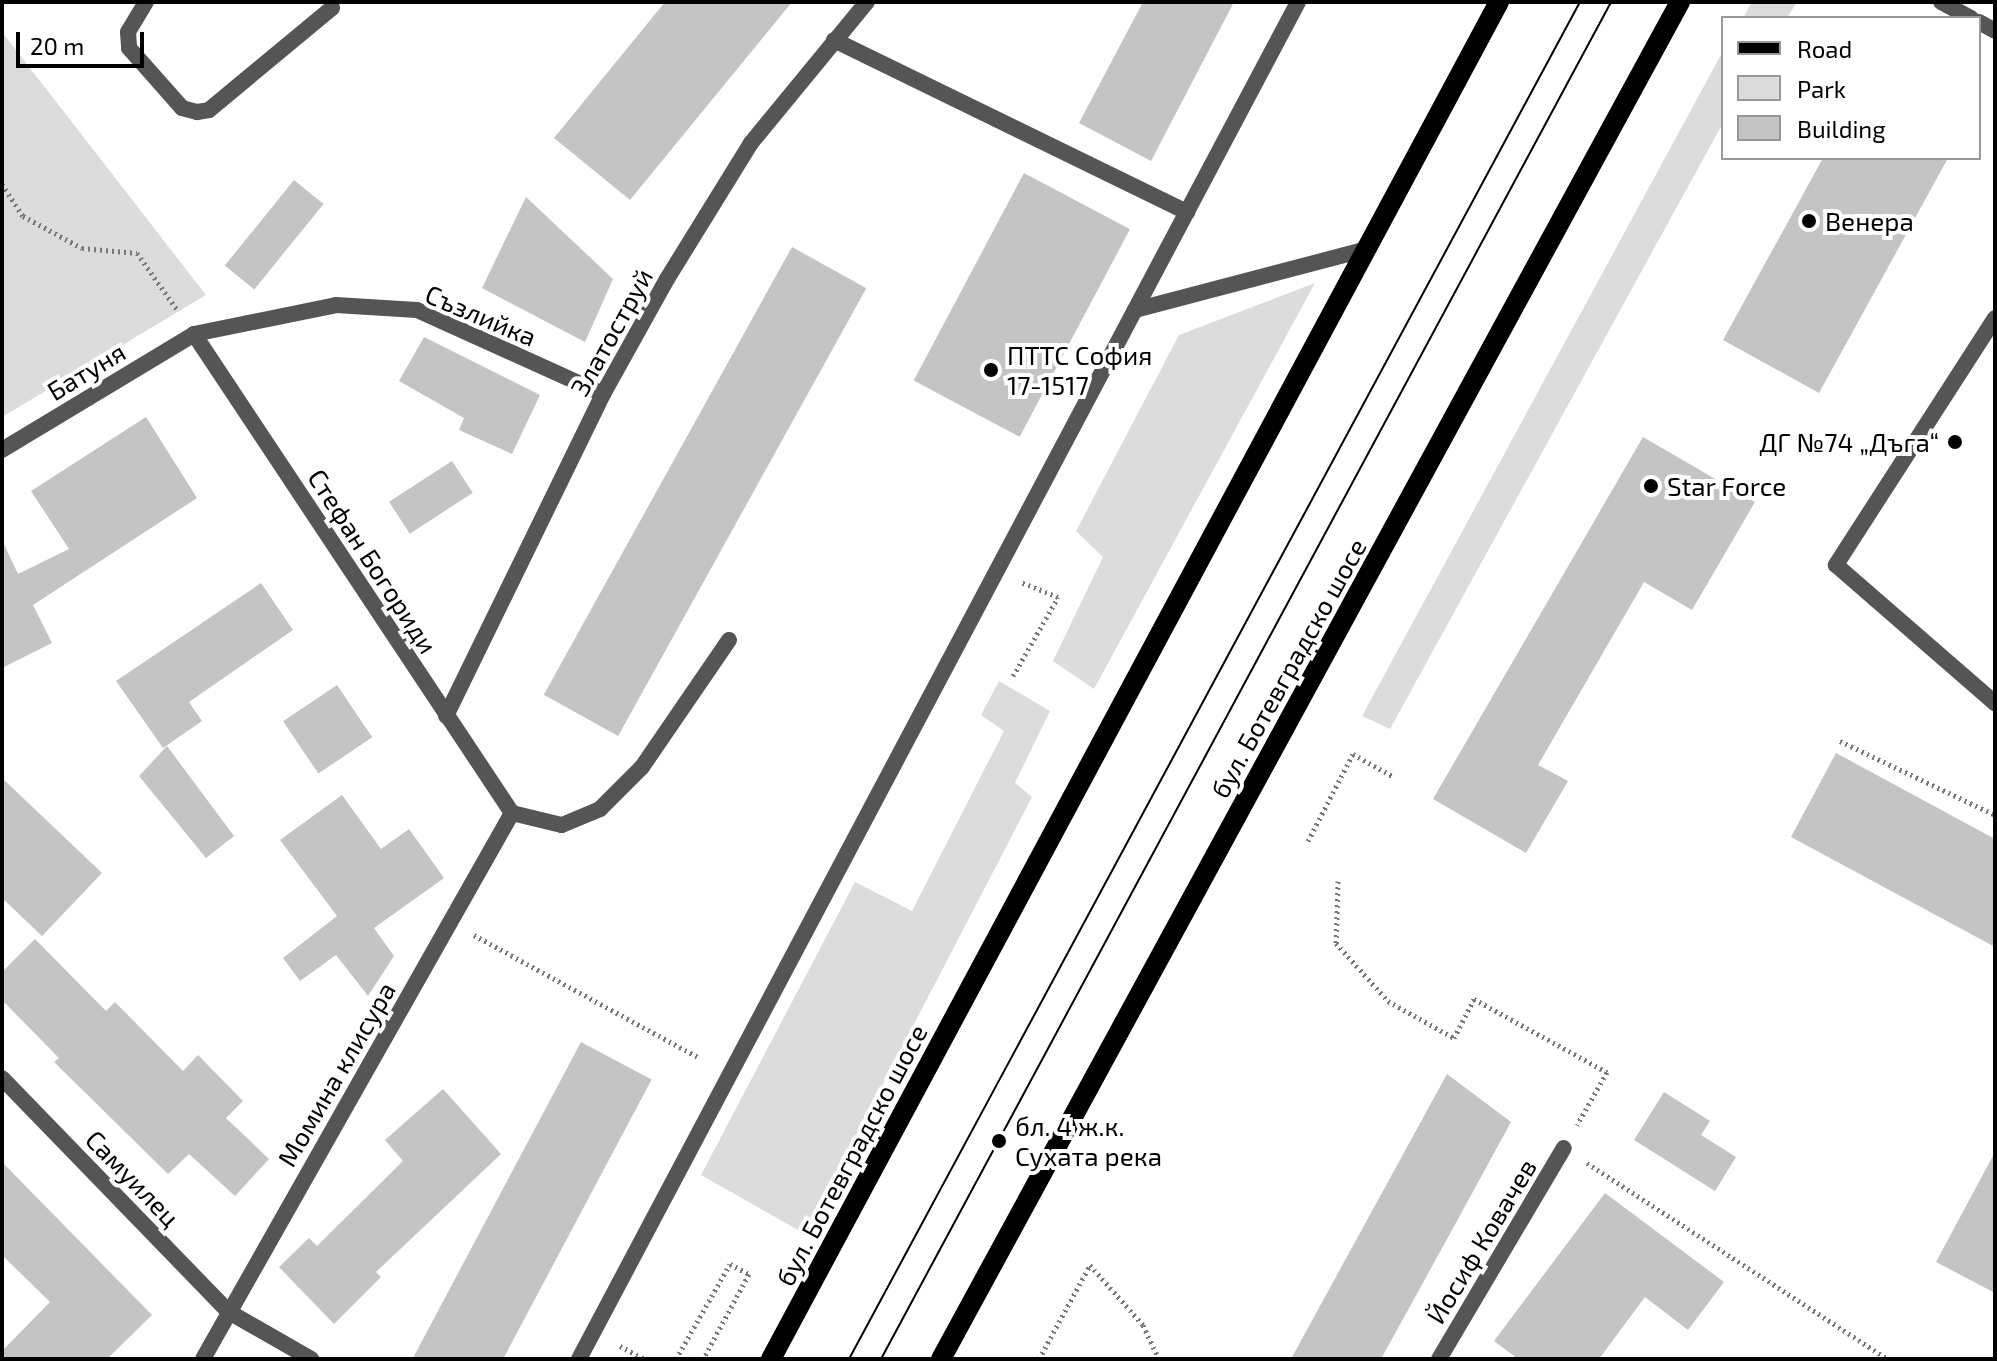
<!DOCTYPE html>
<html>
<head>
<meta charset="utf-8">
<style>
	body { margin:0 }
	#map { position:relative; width:1997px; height:1361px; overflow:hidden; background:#fff; font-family:"Exo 2",sans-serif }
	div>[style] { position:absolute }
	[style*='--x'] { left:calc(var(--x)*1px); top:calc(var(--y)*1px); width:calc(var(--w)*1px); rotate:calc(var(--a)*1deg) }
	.green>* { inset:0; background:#dcdcdc }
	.building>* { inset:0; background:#c4c4c4; transform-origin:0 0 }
	.path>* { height:5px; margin-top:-2.5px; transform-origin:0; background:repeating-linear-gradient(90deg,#777 0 2px,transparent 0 6px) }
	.service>* { height:16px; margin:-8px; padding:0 8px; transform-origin:8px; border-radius:8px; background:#555 }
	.minor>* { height:16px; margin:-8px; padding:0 8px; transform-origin:8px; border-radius:8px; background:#555 }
	.primary>* { height:20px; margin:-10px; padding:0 10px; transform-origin:10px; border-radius:10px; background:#000 }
	.tram>* { height:2px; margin:-1px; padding:0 1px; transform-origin:1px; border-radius:1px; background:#000 }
	.dots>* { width:22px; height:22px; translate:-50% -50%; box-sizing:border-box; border:4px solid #fff; border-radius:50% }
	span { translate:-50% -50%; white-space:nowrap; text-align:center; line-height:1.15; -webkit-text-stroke:8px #fff; paint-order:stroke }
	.poi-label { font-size:26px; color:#000 }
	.left { translate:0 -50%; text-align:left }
	.right { translate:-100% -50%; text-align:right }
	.street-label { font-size:26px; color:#000 }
	.frame { position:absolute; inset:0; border:4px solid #000; pointer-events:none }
	.legend { position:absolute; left:1721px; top:16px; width:260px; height:144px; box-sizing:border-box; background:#fff; border:2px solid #999; margin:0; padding:10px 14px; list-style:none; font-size:24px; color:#000 }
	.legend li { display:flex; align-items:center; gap:16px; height:40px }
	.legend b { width:40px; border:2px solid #999 }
	.scale { position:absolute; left:16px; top:32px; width:128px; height:36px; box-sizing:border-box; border:4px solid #000; border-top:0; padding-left:10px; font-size:24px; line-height:28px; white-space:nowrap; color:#000; -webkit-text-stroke:6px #fff; paint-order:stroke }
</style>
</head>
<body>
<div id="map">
	<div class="green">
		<i style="clip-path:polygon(1752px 2px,1797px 2px,1787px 18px,1743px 18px)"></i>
		<i style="clip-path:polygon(2px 32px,206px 295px,2px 417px)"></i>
		<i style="clip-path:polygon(1723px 51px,1723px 123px,1390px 729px,1362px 716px)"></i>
		<i style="clip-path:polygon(1315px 283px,1094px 689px,1053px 661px,1103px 557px,1076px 531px,1179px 335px)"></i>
		<i style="clip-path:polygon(999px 681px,1050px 711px,1015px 783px,1032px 797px,805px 1234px,701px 1175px,855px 882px,912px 911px,1004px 731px,981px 715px)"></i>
	</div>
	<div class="building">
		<i style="clip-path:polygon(665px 2px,792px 2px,630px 200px,554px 138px)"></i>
		<i style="clip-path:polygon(1143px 2px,1234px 2px,1151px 161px,1079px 123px)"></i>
		<i style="clip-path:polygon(1823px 158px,1948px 158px,1819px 393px,1723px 340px)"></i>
		<i style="left:1024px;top:173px;width:120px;height:235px;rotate:28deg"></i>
		<i style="left:294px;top:180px;width:38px;height:110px;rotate:39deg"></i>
		<i style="clip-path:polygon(526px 197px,613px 279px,585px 342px,482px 288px)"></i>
		<i style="left:792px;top:247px;width:85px;height:512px;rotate:29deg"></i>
		<i style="clip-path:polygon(424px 337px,540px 395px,512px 454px,459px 430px,464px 418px,399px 381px)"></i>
		<i style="clip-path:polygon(146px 417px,197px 498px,33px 605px,52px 643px,2px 668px,2px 540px,18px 574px,69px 549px,31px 491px)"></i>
		<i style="clip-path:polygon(1643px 437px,1755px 502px,1692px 610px,1644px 582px,1538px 765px,1568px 781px,1526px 853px,1433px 799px)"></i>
		<i style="left:452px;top:461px;width:38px;height:75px;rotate:57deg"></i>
		<i style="clip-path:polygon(261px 583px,293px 630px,189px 702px,202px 721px,163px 748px,116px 681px)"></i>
		<i style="left:337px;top:685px;width:63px;height:65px;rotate:56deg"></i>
		<i style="clip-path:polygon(167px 746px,234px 836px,206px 858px,139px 776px)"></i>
		<i style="clip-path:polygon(1836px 753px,1995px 839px,1995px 947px,1791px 837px)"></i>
		<i style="clip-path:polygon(2px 778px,102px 873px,42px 936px,2px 898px)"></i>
		<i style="clip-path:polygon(342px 795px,381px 849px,409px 829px,444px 878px,374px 928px,394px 956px,368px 996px,336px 955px,300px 981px,283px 958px,337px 916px,280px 840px)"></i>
		<i style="clip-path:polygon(35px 939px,106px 1011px,115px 1002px,183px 1071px,198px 1055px,243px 1101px,226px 1118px,269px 1159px,235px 1196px,189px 1154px,168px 1174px,54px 1062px,59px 1058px,2px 1000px,2px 972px)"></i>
		<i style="left:581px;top:1042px;width:80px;height:359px;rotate:28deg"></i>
		<i style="clip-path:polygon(1447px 1074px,1511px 1122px,1452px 1230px,1381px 1359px,1291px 1359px)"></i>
		<i style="clip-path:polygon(443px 1089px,501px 1154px,376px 1272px,381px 1277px,334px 1324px,279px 1267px,309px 1238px,317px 1246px,403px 1161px,385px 1140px)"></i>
		<i style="clip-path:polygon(1664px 1092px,1710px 1121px,1701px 1135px,1736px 1157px,1715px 1191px,1634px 1140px)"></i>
		<i style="clip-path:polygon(1995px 1152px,1995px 1293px,1936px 1262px)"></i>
		<i style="clip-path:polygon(2px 1162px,152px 1315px,107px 1359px,2px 1359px,2px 1351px,50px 1302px,2px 1255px)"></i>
		<i style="clip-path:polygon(1605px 1193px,1724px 1282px,1688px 1330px,1645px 1297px,1599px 1359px,1518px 1359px,1494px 1341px)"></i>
	</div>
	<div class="path">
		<i style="--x:2;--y:184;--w:38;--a:57"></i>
		<i style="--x:23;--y:216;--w:67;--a:28.5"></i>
		<i style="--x:82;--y:248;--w:55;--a:5.2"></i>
		<i style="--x:137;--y:253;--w:71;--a:54.7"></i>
		<i style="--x:1013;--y:676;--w:91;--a:-60.3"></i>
		<i style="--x:1058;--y:597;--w:40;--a:-158"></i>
		<i style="--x:1840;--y:741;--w:172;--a:25.5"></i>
		<i style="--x:1308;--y:841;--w:98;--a:-62.7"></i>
		<i style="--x:1353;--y:754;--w:47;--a:29.3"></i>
		<i style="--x:1338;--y:881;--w:62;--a:91.8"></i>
		<i style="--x:1336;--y:943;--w:78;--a:48.1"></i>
		<i style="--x:1388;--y:1001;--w:76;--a:29.3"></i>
		<i style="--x:1454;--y:1038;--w:44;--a:-62.9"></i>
		<i style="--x:1474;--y:999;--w:152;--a:28.8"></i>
		<i style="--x:1607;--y:1072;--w:61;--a:119.5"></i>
		<i style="--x:474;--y:935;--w:255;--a:28.6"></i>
		<i style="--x:1587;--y:1163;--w:359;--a:33.1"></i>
		<i style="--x:620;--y:1346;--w:27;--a:28"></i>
		<i style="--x:676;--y:1359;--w:109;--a:-60.4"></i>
		<i style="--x:730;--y:1264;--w:21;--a:28"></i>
		<i style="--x:749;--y:1274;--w:97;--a:118.4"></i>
		<i style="--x:1039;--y:1359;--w:107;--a:-61.5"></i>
		<i style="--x:1090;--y:1265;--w:80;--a:48.5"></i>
		<i style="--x:1143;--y:1325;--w:38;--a:65"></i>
	</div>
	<div class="service">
		<i style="--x:146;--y:2;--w:35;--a:121"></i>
		<i style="--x:128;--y:32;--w:16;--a:86"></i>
		<i style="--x:129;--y:48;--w:80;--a:48.5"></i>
		<i style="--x:182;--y:108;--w:16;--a:15"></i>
		<i style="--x:197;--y:112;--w:12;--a:-9"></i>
		<i style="--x:209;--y:110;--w:160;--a:-39.7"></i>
		<i style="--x:1941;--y:2;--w:34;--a:28"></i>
		<i style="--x:1979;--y:22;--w:18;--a:29"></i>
		<i style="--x:834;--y:40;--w:393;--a:26"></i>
		<i style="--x:1135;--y:310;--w:240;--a:-14.7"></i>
		<i style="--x:194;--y:334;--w:145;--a:-11.5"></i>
		<i style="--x:336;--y:305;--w:81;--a:3.5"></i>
		<i style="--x:417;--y:310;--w:204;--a:24.3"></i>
		<i style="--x:512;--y:813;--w:51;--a:13.5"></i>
		<i style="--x:562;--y:825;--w:41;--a:-22.8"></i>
		<i style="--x:600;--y:809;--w:59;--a:-45"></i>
		<i style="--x:642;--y:767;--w:154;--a:-55.6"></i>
		<i style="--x:229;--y:1312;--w:95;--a:29.8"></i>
		<i style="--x:579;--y:1359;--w:1536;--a:-62.08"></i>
	</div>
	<div class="minor">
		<i style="--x:1995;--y:318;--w:294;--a:122.8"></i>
		<i style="--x:1836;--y:565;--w:211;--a:41"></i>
		<i style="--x:2;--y:450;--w:224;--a:-31.1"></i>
		<i style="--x:194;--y:334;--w:575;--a:56.42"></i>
		<i style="--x:512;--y:813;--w:627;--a:119.51"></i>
		<i style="--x:446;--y:716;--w:358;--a:-64"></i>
		<i style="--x:603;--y:394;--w:132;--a:-60.9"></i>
		<i style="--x:667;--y:279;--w:160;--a:-58.3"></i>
		<i style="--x:751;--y:143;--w:183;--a:-50.6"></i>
		<i style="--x:2;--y:1078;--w:326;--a:45.9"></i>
		<i style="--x:1439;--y:1359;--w:245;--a:-59.4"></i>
	</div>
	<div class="primary">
		<i style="--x:771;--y:1359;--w:1540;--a:-61.79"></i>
		<i style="--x:941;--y:1359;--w:1545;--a:-61.43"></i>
	</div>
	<div class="tram">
		<i style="--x:849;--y:1359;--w:1541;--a:-61.69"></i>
		<i style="--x:881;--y:1359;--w:1541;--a:-61.72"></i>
	</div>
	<div class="dots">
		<i style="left:1809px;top:221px;background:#000"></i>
		<i style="left:991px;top:370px;background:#000"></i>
		<i style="left:1955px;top:442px;background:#000"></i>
		<i style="left:1651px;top:486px;background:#000"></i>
		<i style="left:999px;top:1141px;background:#000"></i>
	</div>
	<div class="poi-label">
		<span class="left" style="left:1825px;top:221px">Венера</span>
		<span class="left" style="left:1007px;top:370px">ПТТС София<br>17-1517</span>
		<span class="right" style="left:1939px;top:442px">ДГ №74 „Дъга“</span>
		<span class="left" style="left:1667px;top:486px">Star Force</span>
		<span class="left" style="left:1015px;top:1141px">бл. 4 ж.к.<br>Сухата река</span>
	</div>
	<div class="street-label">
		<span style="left:481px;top:315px;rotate:23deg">Съзлийка</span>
		<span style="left:611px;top:332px;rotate:-61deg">Златоструй</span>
		<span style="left:86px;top:371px;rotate:-31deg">Батуня</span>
		<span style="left:373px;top:561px;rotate:57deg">Стефан Богориди</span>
		<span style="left:1288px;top:668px;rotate:-61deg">бул. Ботевградско шосе</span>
		<span style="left:336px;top:1074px;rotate:-60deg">Момина клисура</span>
		<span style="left:851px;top:1155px;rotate:-62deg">бул. Ботевградско шосе</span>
		<span style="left:133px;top:1178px;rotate:46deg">Самуилец</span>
		<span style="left:1481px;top:1241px;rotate:-59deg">Йосиф Ковачев</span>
	</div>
	<div class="frame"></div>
	<ul class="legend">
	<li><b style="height:10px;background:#000"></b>Road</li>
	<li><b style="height:22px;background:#dcdcdc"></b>Park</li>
	<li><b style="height:22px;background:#c4c4c4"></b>Building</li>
	</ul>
	<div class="scale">20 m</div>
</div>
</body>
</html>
